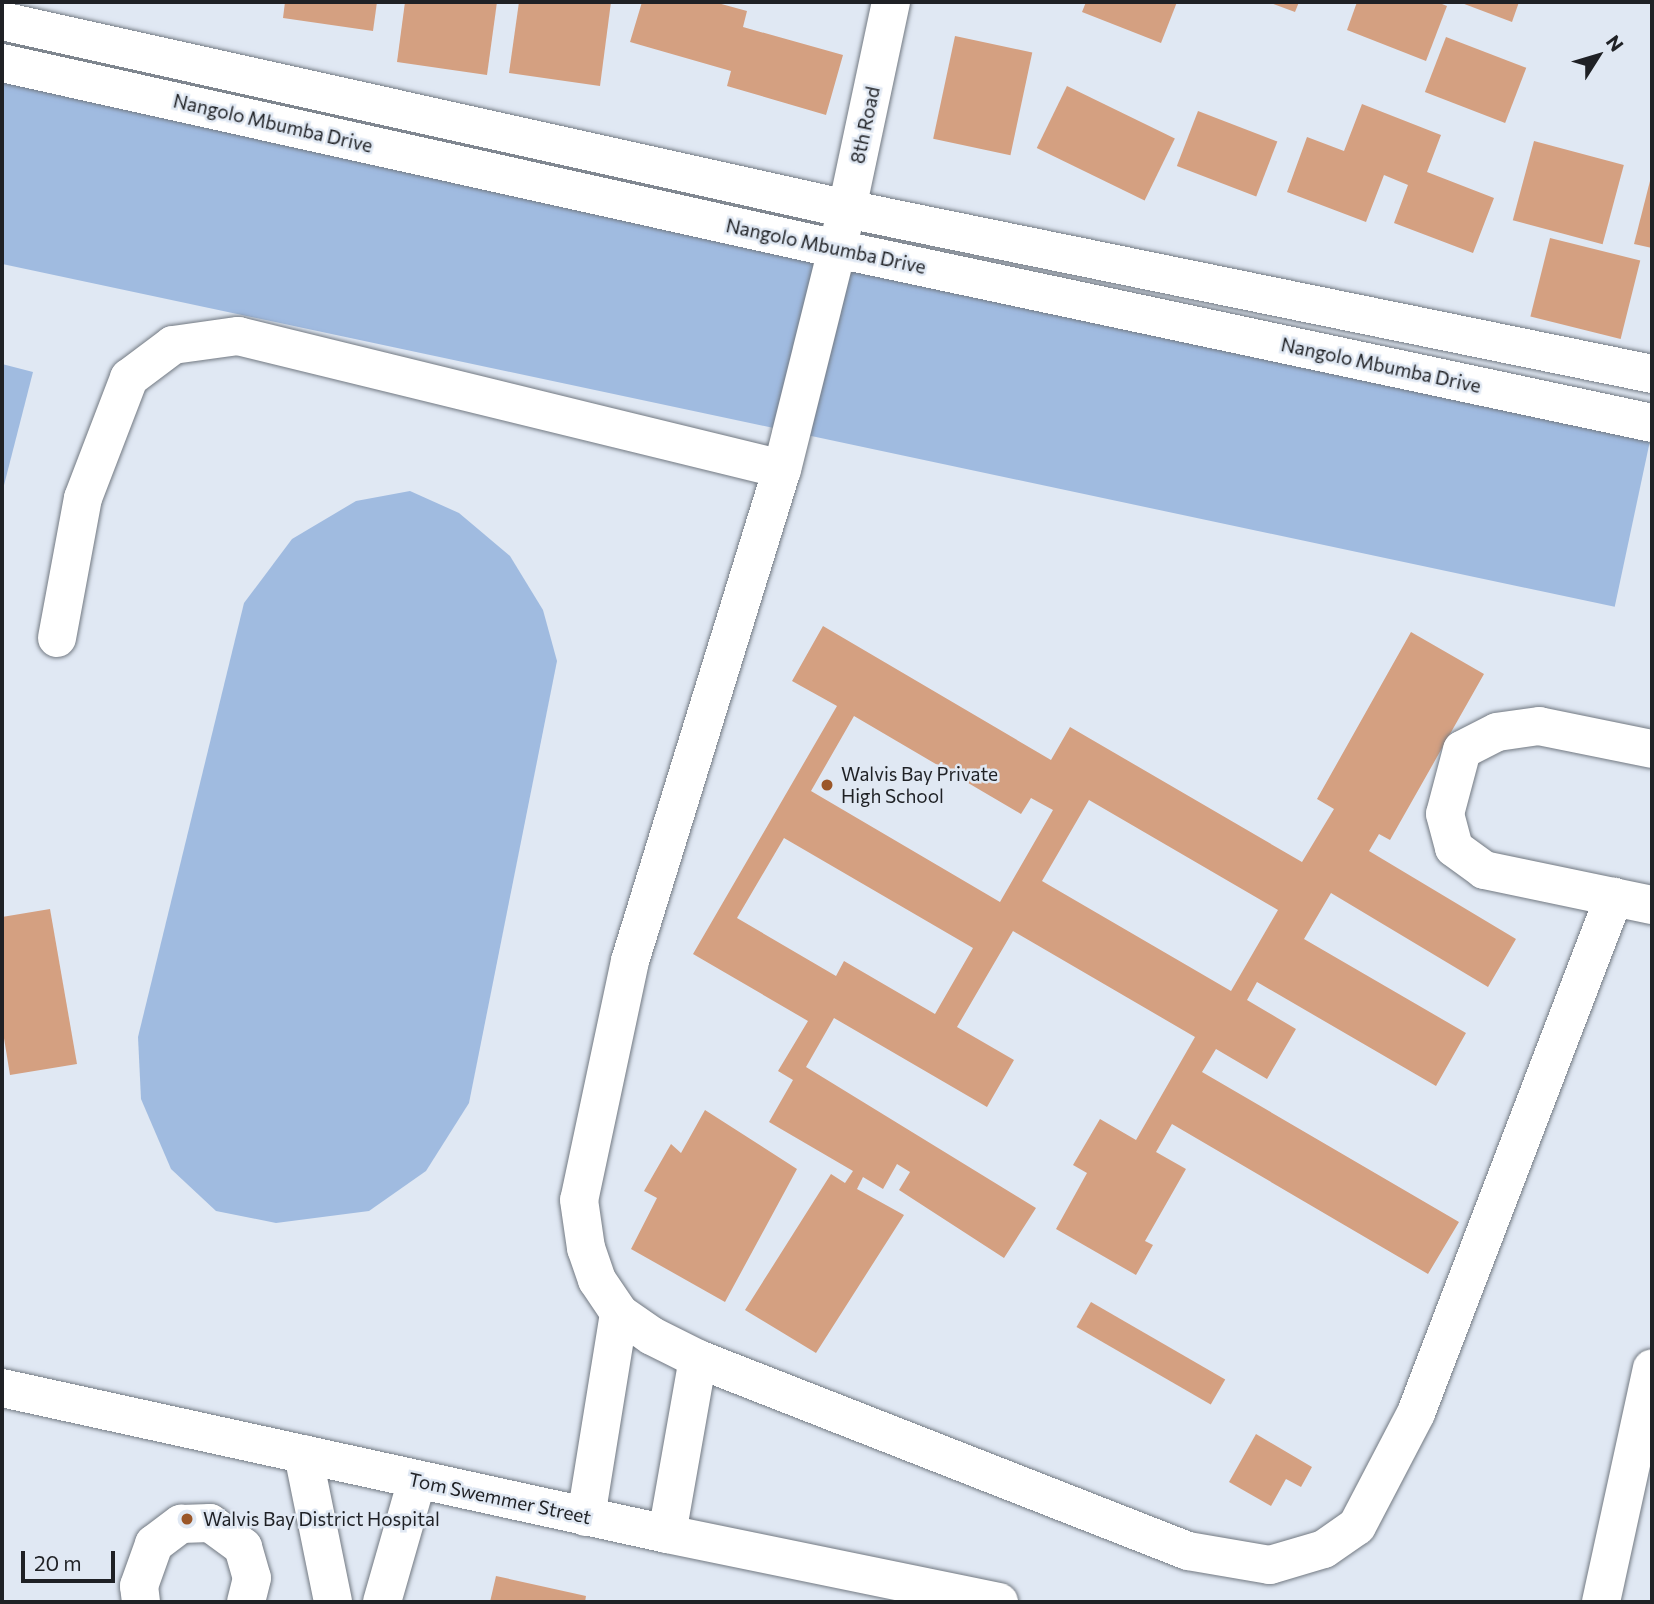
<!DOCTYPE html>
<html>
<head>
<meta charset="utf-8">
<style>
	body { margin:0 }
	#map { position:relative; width:1654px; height:1604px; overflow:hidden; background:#e0e8f3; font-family:Commissioner,sans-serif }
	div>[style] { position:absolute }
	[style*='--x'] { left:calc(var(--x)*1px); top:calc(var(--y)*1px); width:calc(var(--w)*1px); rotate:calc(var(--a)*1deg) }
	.green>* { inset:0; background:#a0bbe0; transform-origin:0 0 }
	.building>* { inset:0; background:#d4a081; transform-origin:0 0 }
	.roads { filter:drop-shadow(0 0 2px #727982) drop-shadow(0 0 2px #727982) }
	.minor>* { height:38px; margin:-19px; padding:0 19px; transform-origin:19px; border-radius:19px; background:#fff }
	.dots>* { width:19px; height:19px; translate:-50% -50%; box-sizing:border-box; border:4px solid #e0e8f3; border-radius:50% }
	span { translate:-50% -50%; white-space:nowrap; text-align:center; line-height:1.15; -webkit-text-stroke:5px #e0e8f3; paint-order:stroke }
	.street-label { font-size:19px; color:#1f2125 }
	.poi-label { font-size:19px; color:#1f2125 }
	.left { translate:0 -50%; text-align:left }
	.frame { position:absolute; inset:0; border:4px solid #1f2125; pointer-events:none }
	.north { position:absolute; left:1563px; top:21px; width:70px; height:70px; -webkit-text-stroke:5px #e0e8f3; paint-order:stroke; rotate:53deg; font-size:19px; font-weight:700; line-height:28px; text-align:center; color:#1f2125 }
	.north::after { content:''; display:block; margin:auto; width:24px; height:32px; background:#1f2125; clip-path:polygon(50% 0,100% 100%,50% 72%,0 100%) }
	.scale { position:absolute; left:21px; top:1551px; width:94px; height:32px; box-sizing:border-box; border:4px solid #1f2125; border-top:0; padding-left:9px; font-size:21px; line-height:24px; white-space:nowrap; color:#1f2125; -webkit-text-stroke:5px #e0e8f3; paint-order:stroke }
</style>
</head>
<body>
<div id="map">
	<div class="green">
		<i style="left:2px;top:80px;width:1687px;height:180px;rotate:12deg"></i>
		<i style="clip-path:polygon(2px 364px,33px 372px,2px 493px)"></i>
		<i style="clip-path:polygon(410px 491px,459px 513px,510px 556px,543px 610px,557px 661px,469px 1103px,426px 1171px,369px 1211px,276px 1223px,216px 1211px,171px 1169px,141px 1099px,138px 1037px,244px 603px,292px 539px,356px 501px)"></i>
	</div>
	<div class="building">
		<i style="clip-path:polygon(285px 2px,377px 2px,373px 31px,283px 18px)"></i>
		<i style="clip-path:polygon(405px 2px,497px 2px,487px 75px,397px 62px)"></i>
		<i style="clip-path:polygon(519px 2px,611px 2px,600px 86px,509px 73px)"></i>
		<i style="clip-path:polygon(642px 2px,714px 2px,747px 11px,743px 27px,843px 55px,826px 115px,727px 86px,731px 71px,630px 42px)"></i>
		<i style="clip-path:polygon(1086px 2px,1177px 2px,1161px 43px,1082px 12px)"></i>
		<i style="clip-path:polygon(1268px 2px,1299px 2px,1295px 12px)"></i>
		<i style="clip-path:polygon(1357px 2px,1437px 2px,1447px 6px,1426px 61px,1347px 30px)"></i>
		<i style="clip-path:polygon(1459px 2px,1519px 2px,1512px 22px)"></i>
		<i style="left:955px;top:36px;width:79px;height:105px;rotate:12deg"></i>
		<i style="left:1446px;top:37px;width:86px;height:59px;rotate:21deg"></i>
		<i style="left:1067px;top:86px;width:120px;height:69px;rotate:26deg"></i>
		<i style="clip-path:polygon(1362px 104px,1441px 135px,1427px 172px,1494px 198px,1473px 253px,1394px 223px,1408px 185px,1384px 175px,1366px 222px,1287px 192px,1307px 137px,1344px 151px)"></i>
		<i style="left:1198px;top:111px;width:85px;height:59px;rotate:21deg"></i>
		<i style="left:1534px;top:141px;width:93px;height:82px;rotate:15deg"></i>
		<i style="clip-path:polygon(1651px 177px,1652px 178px,1652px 248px,1634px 244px)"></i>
		<i style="left:1550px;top:238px;width:93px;height:81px;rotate:14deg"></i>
		<i style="clip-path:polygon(evenodd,823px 626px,1051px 760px,1070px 727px,1302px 862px,1334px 809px,1317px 799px,1411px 632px,1484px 674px,1390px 840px,1379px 834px,1369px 851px,1516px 939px,1488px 987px,1331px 893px,1304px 939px,1466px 1033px,1436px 1086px,1257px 982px,1247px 1000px,1296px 1029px,1267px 1079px,1216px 1049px,1202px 1072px,1459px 1222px,1428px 1274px,1172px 1124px,1156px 1152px,1186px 1169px,1145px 1241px,1153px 1245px,1136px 1275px,1056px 1229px,1087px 1173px,1073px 1165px,1100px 1119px,1136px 1140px,1195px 1037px,1013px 931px,957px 1027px,1014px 1060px,987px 1107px,834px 1018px,806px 1067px,1036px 1208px,1004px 1258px,899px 1190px,910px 1172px,897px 1164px,883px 1189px,863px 1177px,857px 1189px,904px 1215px,816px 1353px,745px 1310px,831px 1174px,845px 1183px,853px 1171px,769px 1122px,793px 1080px,778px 1071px,808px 1021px,693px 954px,837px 706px,792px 681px,823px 626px,854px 716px,1021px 814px,1031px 798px,1053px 810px,1000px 902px,811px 791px,854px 716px,823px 626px,1089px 800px,1278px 910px,1231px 991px,1042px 881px,1089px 800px,823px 626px,784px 838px,973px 948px,935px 1014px,844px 961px,836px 976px,737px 918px,784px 838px)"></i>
		<i style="clip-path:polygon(50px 909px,77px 1064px,10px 1075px,2px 1026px,2px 917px)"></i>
		<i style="clip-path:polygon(705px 1110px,797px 1169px,725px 1302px,631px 1249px,657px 1198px,644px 1191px,671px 1144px,681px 1153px)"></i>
		<i style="left:1091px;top:1302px;width:155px;height:29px;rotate:30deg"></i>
		<i style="clip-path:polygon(1256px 1434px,1312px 1467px,1301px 1487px,1286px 1479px,1271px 1506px,1229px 1482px)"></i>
		<i style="clip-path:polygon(496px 1576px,586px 1596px,585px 1602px,490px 1602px)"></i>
	</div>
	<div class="roads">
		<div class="minor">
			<i style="--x:891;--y:2;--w:212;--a:102"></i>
			<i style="--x:847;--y:209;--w:268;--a:104"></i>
			<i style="--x:782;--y:469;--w:515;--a:107.17"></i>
			<i style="--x:630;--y:961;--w:244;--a:102"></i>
			<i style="--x:579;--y:1200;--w:49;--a:81.7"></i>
			<i style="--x:586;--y:1248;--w:34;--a:71"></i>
			<i style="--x:597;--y:1280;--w:40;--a:56"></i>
			<i style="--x:619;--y:1313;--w:40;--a:34.9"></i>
			<i style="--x:652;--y:1336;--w:51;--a:26.6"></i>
			<i style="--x:698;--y:1359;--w:526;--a:21.4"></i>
			<i style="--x:1188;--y:1551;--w:83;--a:9.7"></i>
			<i style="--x:1270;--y:1565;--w:56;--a:-16.5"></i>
			<i style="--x:1324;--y:1549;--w:40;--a:-34.9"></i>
			<i style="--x:1357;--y:1526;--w:127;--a:-62.4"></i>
			<i style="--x:1416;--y:1413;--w:553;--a:-69.01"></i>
			<i style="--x:2;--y:21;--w:866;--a:12.54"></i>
			<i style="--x:847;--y:209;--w:822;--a:11.58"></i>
			<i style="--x:2;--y:63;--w:855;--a:12.56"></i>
			<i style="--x:837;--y:249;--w:833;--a:12.05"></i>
			<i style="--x:57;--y:638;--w:142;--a:-79.5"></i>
			<i style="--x:83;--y:498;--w:129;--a:-69"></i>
			<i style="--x:129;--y:378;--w:55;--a:-36.9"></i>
			<i style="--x:173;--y:345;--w:66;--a:-7.9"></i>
			<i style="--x:238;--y:336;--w:560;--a:13.74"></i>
			<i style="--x:1652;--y:749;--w:115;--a:-168.5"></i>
			<i style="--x:1539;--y:726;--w:42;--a:171.9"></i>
			<i style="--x:1497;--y:732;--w:39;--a:153"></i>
			<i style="--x:1462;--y:750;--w:66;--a:104.9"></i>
			<i style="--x:1445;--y:814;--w:35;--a:75"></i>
			<i style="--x:1454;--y:848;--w:37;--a:36"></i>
			<i style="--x:1484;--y:870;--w:172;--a:11.8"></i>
			<i style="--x:2;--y:1388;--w:681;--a:12.38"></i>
			<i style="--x:667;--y:1534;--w:339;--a:11.6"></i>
			<i style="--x:303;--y:1454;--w:151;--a:78.5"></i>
			<i style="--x:586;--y:1517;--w:207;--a:-80.8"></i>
			<i style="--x:667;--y:1534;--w:178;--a:-80"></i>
			<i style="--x:141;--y:1602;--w:16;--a:-97"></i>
			<i style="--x:139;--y:1586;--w:45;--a:-70.3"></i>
			<i style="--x:154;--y:1544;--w:34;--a:-37"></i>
			<i style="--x:181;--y:1524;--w:29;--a:-2"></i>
			<i style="--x:210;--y:1523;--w:41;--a:36"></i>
			<i style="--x:243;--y:1547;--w:32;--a:74"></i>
			<i style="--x:252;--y:1578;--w:25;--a:104"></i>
			<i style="--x:382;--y:1602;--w:127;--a:-74"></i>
			<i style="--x:1601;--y:1602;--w:239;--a:-77.7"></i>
		</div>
	</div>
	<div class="dots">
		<i style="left:827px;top:785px;background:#9b5729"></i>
		<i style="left:187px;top:1519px;background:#9b5729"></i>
	</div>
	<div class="street-label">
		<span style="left:273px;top:123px;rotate:13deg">Nangolo Mbumba Drive</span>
		<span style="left:865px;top:125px;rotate:-78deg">8th Road</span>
		<span style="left:826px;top:246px;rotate:12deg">Nangolo Mbumba Drive</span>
		<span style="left:1381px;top:365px;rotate:12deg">Nangolo Mbumba Drive</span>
		<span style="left:500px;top:1498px;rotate:12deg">Tom Swemmer Street</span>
	</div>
	<div class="poi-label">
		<span class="left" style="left:841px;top:785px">Walvis Bay Private<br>High School</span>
		<span class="left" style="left:203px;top:1519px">Walvis Bay District Hospital</span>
	</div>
	<div class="frame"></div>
	<div class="north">N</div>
	<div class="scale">20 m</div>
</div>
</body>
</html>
